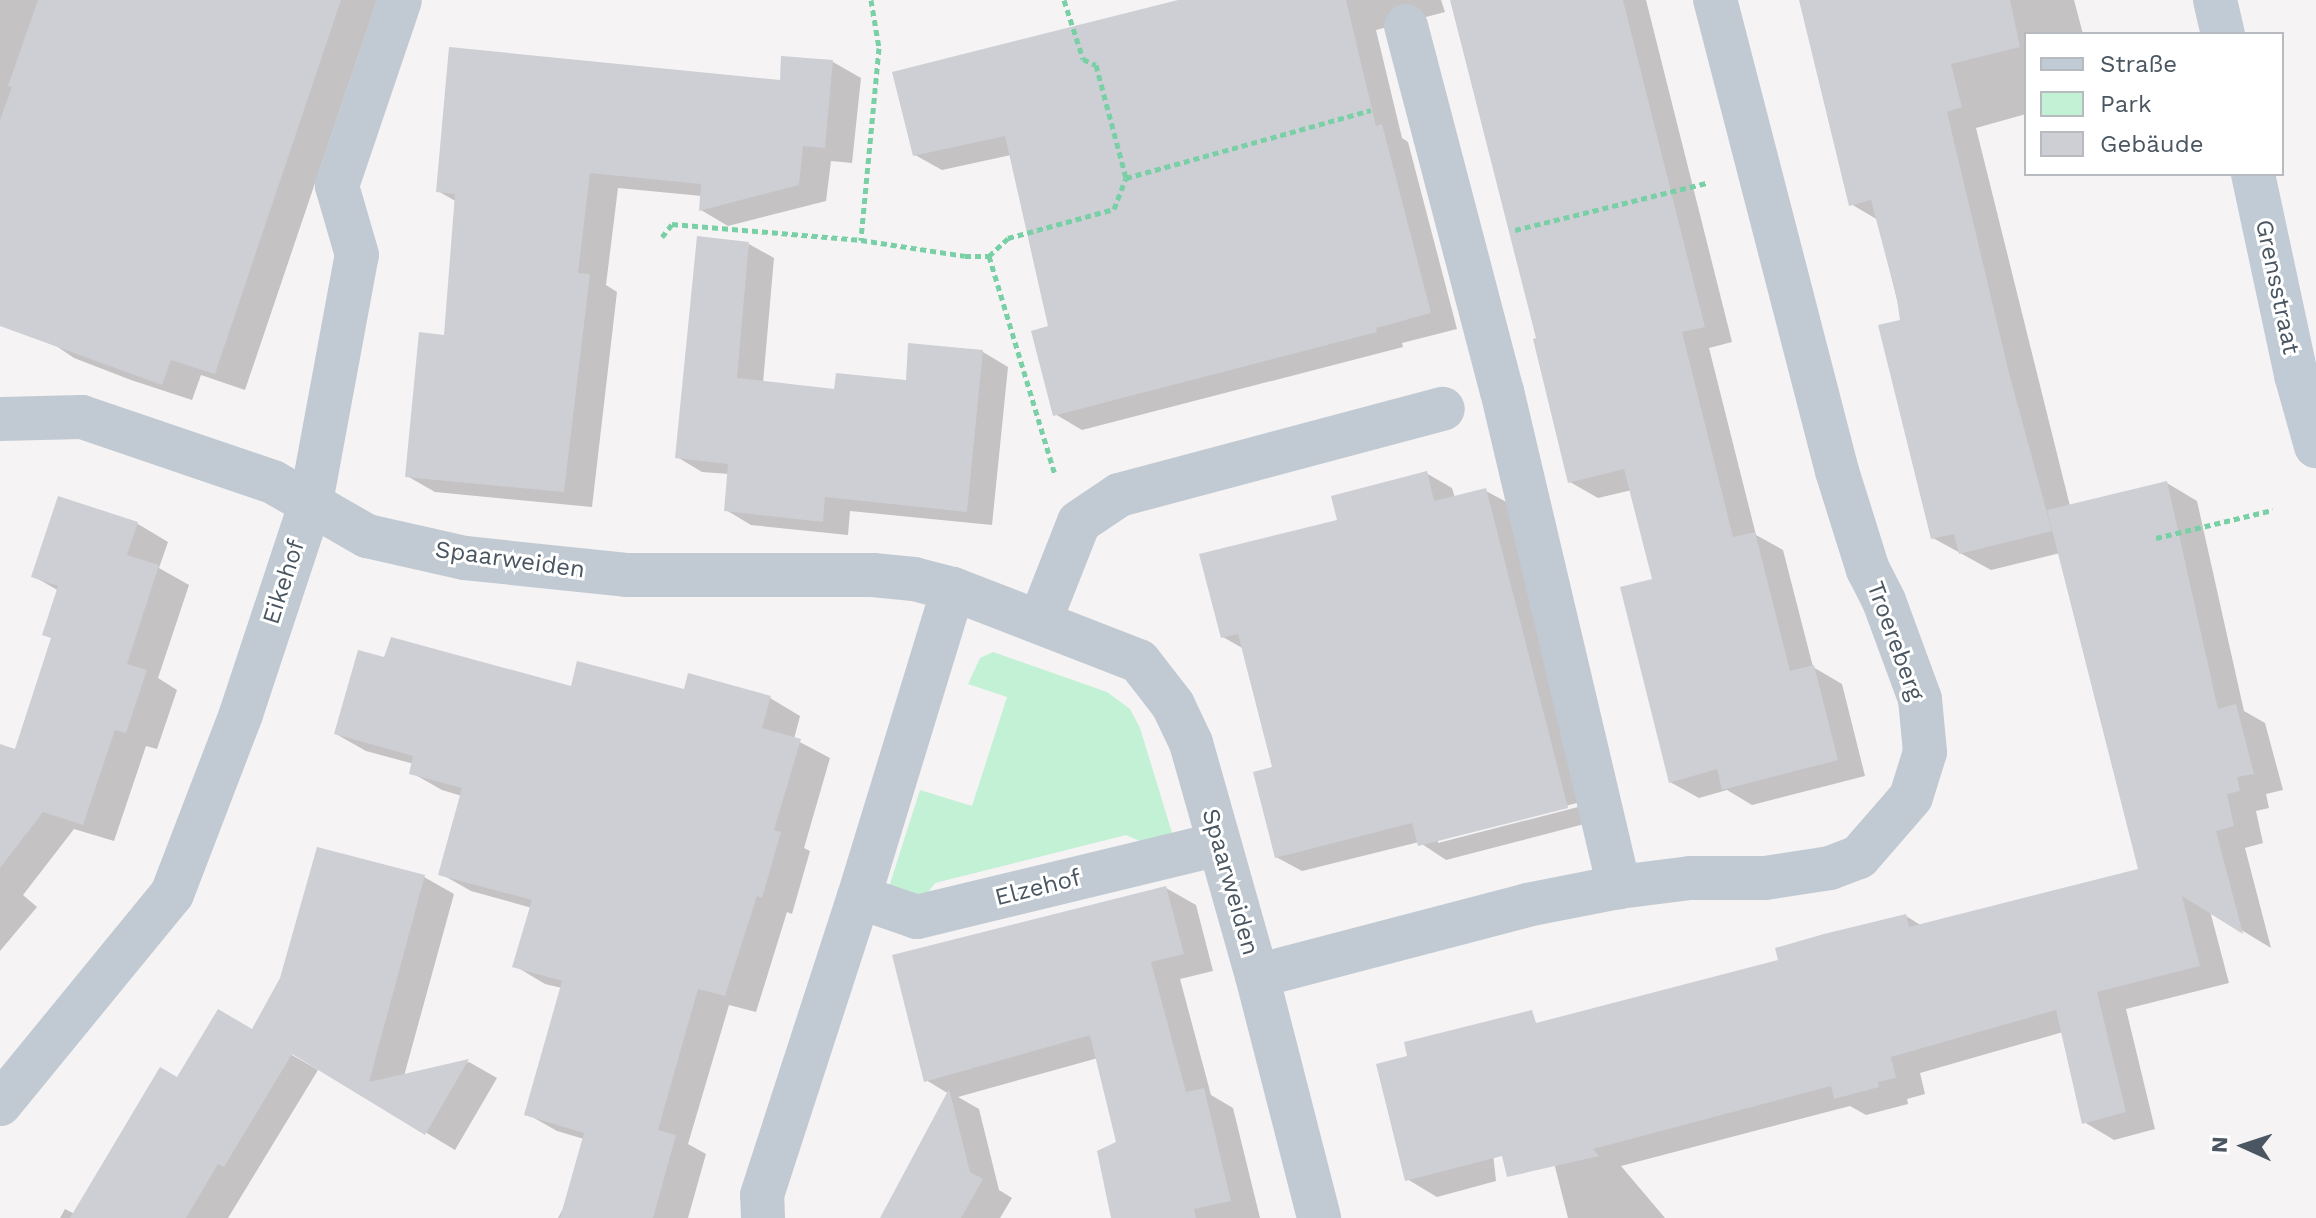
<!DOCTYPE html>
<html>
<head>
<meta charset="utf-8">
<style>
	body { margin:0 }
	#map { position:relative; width:2316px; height:1218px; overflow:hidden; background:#f5f3f3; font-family:"Work Sans",sans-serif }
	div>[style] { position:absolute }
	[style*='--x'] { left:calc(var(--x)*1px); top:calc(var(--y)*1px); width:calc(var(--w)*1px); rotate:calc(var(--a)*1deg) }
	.green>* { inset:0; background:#c3f1d5 }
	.shadow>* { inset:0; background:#0003 }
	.building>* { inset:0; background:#cdcfd5 }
	.path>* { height:5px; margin-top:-2.5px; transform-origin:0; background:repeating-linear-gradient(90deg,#7ad0a6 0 6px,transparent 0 10px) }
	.street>* { height:44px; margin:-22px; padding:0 22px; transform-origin:22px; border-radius:22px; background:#c1cad2 }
	.secondary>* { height:44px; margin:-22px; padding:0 22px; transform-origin:22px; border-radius:22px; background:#c1cbd6 }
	span { translate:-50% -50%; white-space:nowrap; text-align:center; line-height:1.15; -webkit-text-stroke:6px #fff; paint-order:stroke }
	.street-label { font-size:24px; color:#4a5661 }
	.legend { position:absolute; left:2024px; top:32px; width:260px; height:144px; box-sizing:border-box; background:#fff; border:2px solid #b7bbc0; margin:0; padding:10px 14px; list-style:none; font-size:24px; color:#4a5661 }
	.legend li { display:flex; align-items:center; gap:16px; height:40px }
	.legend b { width:40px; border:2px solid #b7bbc0 }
	.north { position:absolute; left:2204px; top:1106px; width:80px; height:80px; -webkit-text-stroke:6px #fff; paint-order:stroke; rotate:273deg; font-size:22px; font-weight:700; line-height:32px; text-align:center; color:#4a5661 }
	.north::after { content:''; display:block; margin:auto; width:28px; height:36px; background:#4a5661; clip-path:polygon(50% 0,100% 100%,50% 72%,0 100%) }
</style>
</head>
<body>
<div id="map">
	<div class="green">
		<i style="clip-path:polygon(993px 652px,1107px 692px,1130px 709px,1140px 728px,1173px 836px,1151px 846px,1126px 835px,935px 883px,921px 902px,887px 893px,920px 790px,972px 806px,1007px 697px,968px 684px,980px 658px)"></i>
	</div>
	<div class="shadow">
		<i style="clip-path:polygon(0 0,377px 0,245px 390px,201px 375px,192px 400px,131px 380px,74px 358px,0 308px)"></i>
		<i style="clip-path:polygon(1183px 0,1441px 0,1445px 12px,1376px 30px,1402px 138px,1408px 142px,1457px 329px,1402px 343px,1403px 347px,1082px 430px,1055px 414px,1051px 328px,1011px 155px,942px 170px,915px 155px)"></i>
		<i style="clip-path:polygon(1451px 0,1646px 0,1732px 342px,1709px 348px,1756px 535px,1783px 550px,1813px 667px,1842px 684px,1865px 776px,1752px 805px,1727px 790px,1699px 798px,1670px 782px,1655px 581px,1632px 490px,1598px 498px,1570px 482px,1539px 340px)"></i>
		<i style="clip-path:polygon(1801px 0,2074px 0,2083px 34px,2026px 34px,2026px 114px,1976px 128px,2070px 506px,2167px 483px,2197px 501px,2244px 711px,2265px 723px,2283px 790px,2266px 794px,2269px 808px,2256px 811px,2263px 843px,2245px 848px,2271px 948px,2210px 911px,2229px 983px,2126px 1009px,2155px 1129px,2114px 1140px,2084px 1122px,2063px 1032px,1920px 1073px,1925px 1094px,1907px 1099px,1908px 1104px,1866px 1115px,1850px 1106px,1621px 1166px,1665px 1218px,1568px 1218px,1520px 1029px,1781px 962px,1906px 916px,1922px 926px,2140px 871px,2060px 553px,1991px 570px,1933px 538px,1902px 321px,1878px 220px,1851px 204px)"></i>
		<i style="clip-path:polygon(833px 62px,861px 78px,852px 163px,831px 161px,826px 201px,728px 226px,701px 210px,702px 196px,618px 188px,606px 285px,617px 292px,592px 507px,435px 492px,407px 476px,446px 337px,457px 202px,438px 191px,781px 82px)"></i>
		<i style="clip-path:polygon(749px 244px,774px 258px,763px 383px,836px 391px,908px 382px,910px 345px,983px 352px,1008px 367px,992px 525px,850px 511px,848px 535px,751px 525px,726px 510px,729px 474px,702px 472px,677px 457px)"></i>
		<i style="clip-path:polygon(evenodd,1426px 473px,1452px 488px,1455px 498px,1486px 491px,1512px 505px,1592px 822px,1446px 860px,1419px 842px,1302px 871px,1276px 857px,1275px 769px,1244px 649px,1223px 637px,1339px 521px,1426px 473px,1577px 803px,1578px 807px,1438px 843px,1438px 839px,1577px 803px)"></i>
		<i style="clip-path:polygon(59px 498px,138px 524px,168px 542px,159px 568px,189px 585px,158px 678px,177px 690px,157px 749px,146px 746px,114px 841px,74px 829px,23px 895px,37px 907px,0 951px,0 746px,16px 751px,53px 639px,45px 634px,59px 591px,33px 576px)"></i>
		<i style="clip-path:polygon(386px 660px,572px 688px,685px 691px,770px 698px,800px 716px,794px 739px,830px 758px,804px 848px,810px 851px,792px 914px,787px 912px,756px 1012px,729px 1005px,688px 1144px,706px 1154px,688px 1218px,558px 1218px,567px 1201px,584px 1139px,557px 1131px,527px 1114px,562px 988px,545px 984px,515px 966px,532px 908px,471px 891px,441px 874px,462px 796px,442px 790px,412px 773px,414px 764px,366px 751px,336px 734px)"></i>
		<i style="clip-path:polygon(424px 877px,454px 894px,404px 1076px,469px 1062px,497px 1078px,455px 1150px,352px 1088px)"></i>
		<i style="clip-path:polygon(1166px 888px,1196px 905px,1213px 971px,1180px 979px,1211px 1095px,1233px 1108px,1260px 1218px,1124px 1218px,1118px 1144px,1098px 1058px,958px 1097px,979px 1109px,999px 1190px,1012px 1198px,1000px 1218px,881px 1218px,949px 1094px,926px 1080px)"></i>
		<i style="clip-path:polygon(218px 1012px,318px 1070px,228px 1218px,60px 1218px,65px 1209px,75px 1214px,178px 1080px)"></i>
		<i style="clip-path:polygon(1483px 1063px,1496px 1181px,1437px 1197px,1407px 1179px)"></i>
	</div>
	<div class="building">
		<i style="clip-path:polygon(38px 0,341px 0,215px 374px,171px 360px,162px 385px,0 326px,0 120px,12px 87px,8px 86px)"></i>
		<i style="clip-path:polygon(1178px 0,1346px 0,1376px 126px,1382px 124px,1431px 313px,1376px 328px,1377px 332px,1053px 416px,1031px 331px,1048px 326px,1005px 136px,913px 156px,892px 72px)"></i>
		<i style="clip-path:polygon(1450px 0,1623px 0,1705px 327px,1682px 332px,1733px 537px,1755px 532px,1790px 671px,1814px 665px,1838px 760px,1722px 790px,1717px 769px,1669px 783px,1620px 587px,1652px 579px,1624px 469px,1568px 483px,1533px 339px,1536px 338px)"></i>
		<i style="clip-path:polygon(1799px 0,2010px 0,2020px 47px,1951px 64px,1962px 107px,1947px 112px,2009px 373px,2052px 531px,1959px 554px,1954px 534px,1931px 539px,1878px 325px,1900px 320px,1897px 299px,1871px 200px,1849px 206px)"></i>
		<i style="clip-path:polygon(449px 47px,780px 80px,781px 56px,833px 60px,825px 148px,803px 146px,799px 185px,699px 211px,701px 184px,590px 173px,578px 273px,590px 274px,564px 492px,405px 477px,419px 332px,444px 335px,455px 194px,436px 192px)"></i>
		<i style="clip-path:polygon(697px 236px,749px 242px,737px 378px,834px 389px,836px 373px,906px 380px,908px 343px,983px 350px,967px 512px,825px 497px,823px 522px,724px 511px,728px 464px,675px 458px)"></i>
		<i style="clip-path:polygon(1427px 471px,1434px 501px,1486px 488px,1568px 808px,1418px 846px,1412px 823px,1275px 858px,1253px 772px,1272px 767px,1238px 634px,1221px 638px,1199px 554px,1337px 520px,1331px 496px)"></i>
		<i style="clip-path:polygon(2167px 481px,2218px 709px,2236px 704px,2254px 774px,2237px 777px,2240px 791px,2227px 794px,2234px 826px,2216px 831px,2243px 934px,2182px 896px,2200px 966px,2097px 992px,2126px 1112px,2082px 1124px,2056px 1010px,1891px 1057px,1896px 1078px,1878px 1082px,1879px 1087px,1834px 1099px,1831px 1086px,1593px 1149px,1599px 1156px,1507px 1177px,1502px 1156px,1405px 1181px,1376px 1064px,1407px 1056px,1404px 1042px,1532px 1010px,1536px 1023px,1778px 960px,1775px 948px,1824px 934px,1906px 914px,1909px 927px,2138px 869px,2047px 510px)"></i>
		<i style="clip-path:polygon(58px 496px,138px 522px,127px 555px,159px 565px,127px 664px,147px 670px,126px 733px,115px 730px,83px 825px,43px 812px,0 868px,0 744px,15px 749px,51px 638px,42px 635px,58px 586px,31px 577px)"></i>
		<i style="clip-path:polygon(391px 637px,571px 686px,577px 661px,684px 689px,688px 673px,771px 696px,762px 728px,801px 739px,774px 830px,781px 832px,762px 898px,757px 896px,725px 996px,698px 989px,658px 1130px,676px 1135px,653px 1218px,560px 1218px,584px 1133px,524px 1115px,562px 981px,512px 967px,532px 900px,438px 875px,462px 788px,409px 774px,413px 756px,334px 734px,358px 650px,384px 657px)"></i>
		<i style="clip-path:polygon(317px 847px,425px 875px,369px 1082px,469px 1059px,425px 1135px,292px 1054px,224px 1167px,218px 1164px,186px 1218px,70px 1218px,160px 1067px,177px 1077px,218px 1009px,252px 1029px,280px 978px)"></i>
		<i style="clip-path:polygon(1166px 886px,1184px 954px,1151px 962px,1186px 1092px,1204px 1088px,1231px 1201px,1194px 1209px,1196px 1218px,1111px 1218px,1097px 1151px,1116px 1142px,1090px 1035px,924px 1082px,892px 955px)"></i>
		<i style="clip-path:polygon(949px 1089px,970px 1172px,983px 1179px,961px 1218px,880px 1218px)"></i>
	</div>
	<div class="path">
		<i style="--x:871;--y:0;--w:49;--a:80.5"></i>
		<i style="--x:879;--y:48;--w:193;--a:95.4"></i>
		<i style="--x:861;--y:240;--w:105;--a:8.7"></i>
		<i style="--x:965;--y:256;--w:24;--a:0"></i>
		<i style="--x:989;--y:256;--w:229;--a:73.2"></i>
		<i style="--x:1064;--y:0;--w:62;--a:72.1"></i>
		<i style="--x:1083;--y:59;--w:14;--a:25"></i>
		<i style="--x:1096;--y:65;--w:117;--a:75.1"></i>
		<i style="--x:1515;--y:230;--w:198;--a:-13.8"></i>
		<i style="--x:662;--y:237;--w:16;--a:-52"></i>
		<i style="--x:672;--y:224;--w:190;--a:4.8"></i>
		<i style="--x:989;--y:256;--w:26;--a:-43"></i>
		<i style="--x:1008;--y:238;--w:110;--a:-15.3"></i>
		<i style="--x:1114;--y:209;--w:33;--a:-69"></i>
		<i style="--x:1126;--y:178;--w:254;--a:-15.5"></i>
		<i style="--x:2156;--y:538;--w:120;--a:-13.5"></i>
	</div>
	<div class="street">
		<i style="--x:1406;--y:26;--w:377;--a:75.3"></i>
		<i style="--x:1502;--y:391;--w:510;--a:76.73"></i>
		<i style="--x:0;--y:419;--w:82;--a:-1.4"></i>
		<i style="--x:82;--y:417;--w:202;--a:18.8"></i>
		<i style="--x:273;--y:482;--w:108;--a:29.9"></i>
		<i style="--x:367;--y:536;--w:100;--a:12.7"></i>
		<i style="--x:465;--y:558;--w:162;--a:6"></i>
		<i style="--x:626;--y:575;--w:247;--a:0"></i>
		<i style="--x:873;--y:575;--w:41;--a:5.6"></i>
		<i style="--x:914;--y:579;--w:40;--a:14.4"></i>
		<i style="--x:953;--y:589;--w:199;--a:21.2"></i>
		<i style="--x:1139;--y:661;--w:56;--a:52.3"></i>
		<i style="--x:1173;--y:705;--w:42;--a:64.7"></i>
		<i style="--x:1191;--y:743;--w:242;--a:74.2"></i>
		<i style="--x:1257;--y:976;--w:250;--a:75.6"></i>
		<i style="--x:1040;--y:621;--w:106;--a:-68.5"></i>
		<i style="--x:1079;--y:522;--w:48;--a:-34"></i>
		<i style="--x:1119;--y:495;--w:335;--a:-14.9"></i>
		<i style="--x:859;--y:897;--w:61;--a:19"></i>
		<i style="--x:917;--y:917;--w:310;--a:-13.6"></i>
		<i style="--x:1257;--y:976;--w:279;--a:-14.7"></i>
		<i style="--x:1527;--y:905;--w:94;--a:-11.1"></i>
		<i style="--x:1619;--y:887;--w:72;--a:-7.2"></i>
		<i style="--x:1690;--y:878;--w:75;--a:0"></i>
		<i style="--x:1765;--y:878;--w:66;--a:-8.7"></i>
		<i style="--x:1830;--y:868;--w:31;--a:-21"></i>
		<i style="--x:1859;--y:857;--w:79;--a:-49.1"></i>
		<i style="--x:1911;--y:797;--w:47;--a:-72.7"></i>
		<i style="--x:1925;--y:752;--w:53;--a:-95.4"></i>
		<i style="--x:1920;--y:699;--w:104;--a:-110.2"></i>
		<i style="--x:1884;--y:601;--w:35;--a:-117"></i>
		<i style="--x:1868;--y:570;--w:104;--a:-107.4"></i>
		<i style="--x:1837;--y:471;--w:487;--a:-104.5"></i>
		<i style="--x:0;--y:1104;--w:271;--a:-50.7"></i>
		<i style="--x:172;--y:894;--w:193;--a:-69"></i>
		<i style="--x:241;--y:714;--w:223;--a:-71.7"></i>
		<i style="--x:311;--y:502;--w:251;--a:-79.5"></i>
		<i style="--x:357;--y:255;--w:72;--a:-106.2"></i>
		<i style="--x:337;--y:186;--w:196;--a:-71.3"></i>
		<i style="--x:763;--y:1218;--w:23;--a:-92"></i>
		<i style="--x:762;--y:1195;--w:313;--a:-72"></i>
		<i style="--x:859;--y:897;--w:322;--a:-73"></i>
	</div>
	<div class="secondary">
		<i style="--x:2215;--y:0;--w:35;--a:77"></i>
		<i style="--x:2253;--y:174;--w:206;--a:77.9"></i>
		<i style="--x:2296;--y:375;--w:74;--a:74.3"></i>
	</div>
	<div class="street-label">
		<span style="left:2277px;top:287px;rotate:78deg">Grensstraat</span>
		<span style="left:510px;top:560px;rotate:8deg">Spaarweiden</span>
		<span style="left:284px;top:582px;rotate:-72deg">Eikehof</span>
		<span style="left:1895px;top:641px;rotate:70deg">Troereberg</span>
		<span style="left:1230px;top:882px;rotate:74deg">Spaarweiden</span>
		<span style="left:1038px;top:888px;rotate:-14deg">Elzehof</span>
	</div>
	<ul class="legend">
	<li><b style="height:10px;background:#c1cbd6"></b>Straße</li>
	<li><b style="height:22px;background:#c3f1d5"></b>Park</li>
	<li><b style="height:22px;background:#cdcfd5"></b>Gebäude</li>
	</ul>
	<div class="north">N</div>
</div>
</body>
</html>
